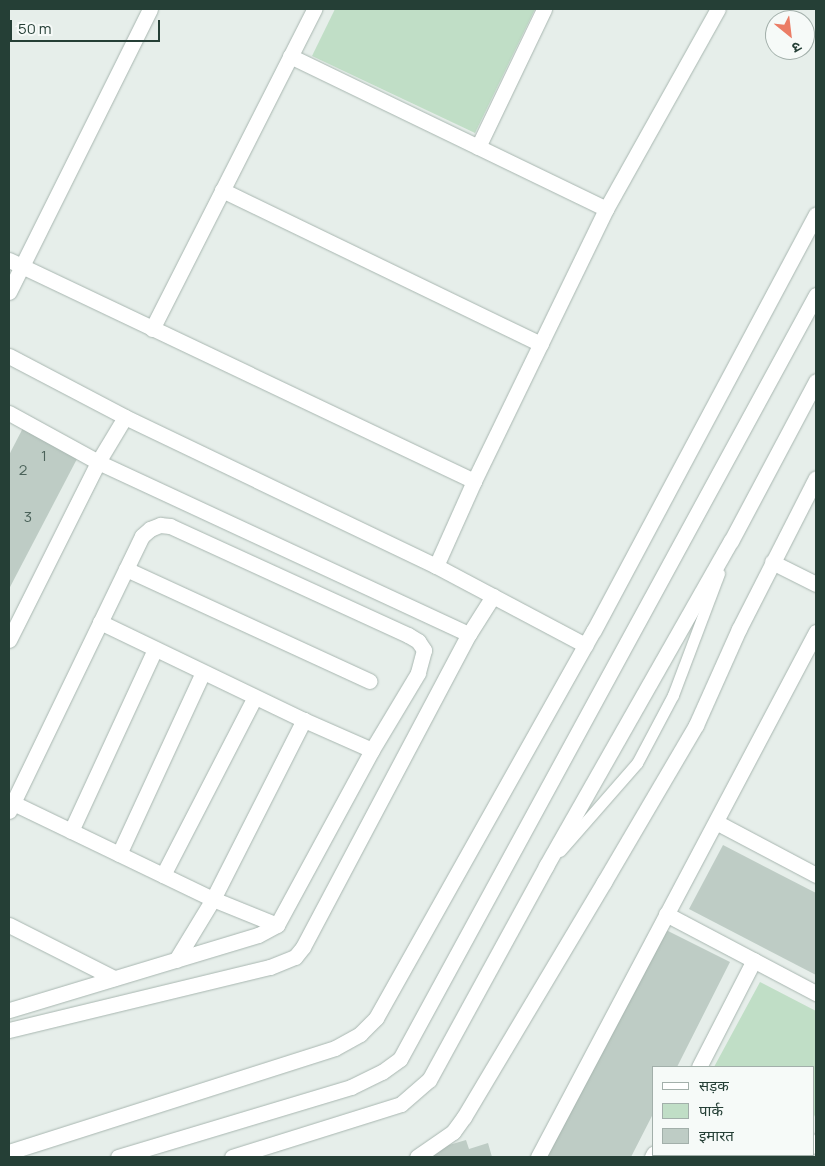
<!DOCTYPE html>
<html>
<head>
<meta charset="utf-8">
<style>
	body { margin:0 }
	#map { position:relative; width:825px; height:1166px; overflow:hidden; background:#e6eeea; font-family:Manrope,"Noto Sans Devanagari",sans-serif }
	div>[style] { position:absolute }
	[style*='--x'] { left:calc(var(--x)*1px); top:calc(var(--y)*1px); width:calc(var(--w)*1px); rotate:calc(var(--a)*1deg) }
	.green>* { inset:0; background:#c0dec6 }
	.building>* { inset:0; background:#beccc5; transform-origin:0 0 }
	.roads { filter:drop-shadow(0 0 1px #a8b6b0) drop-shadow(0 0 1px #a8b6b0) }
	.lane>* { height:11px; margin:-5.5px; padding:0 5.5px; transform-origin:5.5px; border-radius:5.5px; background:#fff }
	.street>* { height:15px; margin:-7.5px; padding:0 7.5px; transform-origin:7.5px; border-radius:7.5px; background:#fff }
	.secondary>* { height:15px; margin:-7.5px; padding:0 7.5px; transform-origin:7.5px; border-radius:7.5px; background:#fff }
	span { translate:-50% -50%; white-space:nowrap; text-align:center; line-height:1.15; -webkit-text-stroke:4.5px #f6faf8; paint-order:stroke }
	.number-label { font-size:15px; color:#4b625a }
	.number-label span { -webkit-text-stroke-width:0 }
	.frame { position:absolute; inset:0; border:10px solid #253f36; pointer-events:none }
	.legend { position:absolute; left:652px; top:1066px; width:162px; height:90px; box-sizing:border-box; background:#f6faf8; border:1px solid #a2afaa; margin:0; padding:6px 9px; list-style:none; font-size:15px; color:#253f36 }
	.legend li { display:flex; align-items:center; gap:10px; height:25px }
	.legend b { width:25px; border:1px solid #a2afaa }
	.north { position:absolute; left:765px; top:10px; width:50px; height:50px; box-sizing:border-box; background:#f6faf8; border:1px solid #a2afaa; border-radius:50%; rotate:151deg; font-size:14px; font-weight:700; line-height:20px; text-align:center; color:#253f36 }
	.north::after { content:''; display:block; margin:auto; width:18px; height:22px; background:#eb7d66; clip-path:polygon(50% 0,100% 100%,50% 72%,0 100%) }
	.scale { position:absolute; left:10px; top:20px; width:150px; height:22px; box-sizing:border-box; border:2px solid #253f36; border-top:0; padding-left:6px; font-size:15px; line-height:18px; white-space:nowrap; color:#253f36; -webkit-text-stroke:4px #f6faf8; paint-order:stroke }
</style>
</head>
<body>
<div id="map">
	<div class="green">
		<i style="clip-path:polygon(335px 9px,535px 9px,475px 133px,312px 56px)"></i>
		<i style="clip-path:polygon(760px 982px,816px 1011px,816px 1112px,814px 1117px,814px 1067px,714px 1067px)"></i>
	</div>
	<div class="building">
		<i style="clip-path:polygon(23px 428px,78px 457px,9px 589px,9px 455px)"></i>
		<i style="clip-path:polygon(723px 845px,816px 893px,816px 975px,689px 909px)"></i>
		<i style="clip-path:polygon(662px 928px,730px 962px,677px 1067px,654px 1067px,654px 1112px,631px 1157px,546px 1157px)"></i>
		<i style="clip-path:polygon(466px 1140px,469px 1149px,488px 1143px,492px 1157px,434px 1157px,432px 1150px)"></i>
		<i style="left:663px;top:1155px;width:130px;height:2px"></i>
	</div>
	<div class="roads">
		<div class="lane">
			<i style="--x:560;--y:851;--w:117;--a:-48.8"></i>
			<i style="--x:637;--y:763;--w:77;--a:-62.1"></i>
			<i style="--x:673;--y:695;--w:130;--a:-69.3"></i>
		</div>
		<div class="street">
			<i style="--x:290;--y:56;--w:351;--a:25.8"></i>
			<i style="--x:478;--y:147;--w:153;--a:-64.4"></i>
			<i style="--x:222;--y:190;--w:354;--a:25.8"></i>
			<i style="--x:9;--y:260;--w:515;--a:25.42"></i>
			<i style="--x:9;--y:292;--w:316;--a:-63.5"></i>
			<i style="--x:152;--y:329;--w:359;--a:-63.1"></i>
			<i style="--x:9;--y:356;--w:131;--a:27.7"></i>
			<i style="--x:125;--y:417;--w:345;--a:25.6"></i>
			<i style="--x:436;--y:566;--w:169;--a:27.9"></i>
			<i style="--x:9;--y:413;--w:102;--a:28.8"></i>
			<i style="--x:98;--y:462;--w:409;--a:24.9"></i>
			<i style="--x:772;--y:562;--w:49;--a:26.6"></i>
			<i style="--x:436;--y:566;--w:93;--a:-65.9"></i>
			<i style="--x:474;--y:481;--w:302;--a:-64.1"></i>
			<i style="--x:606;--y:209;--w:229;--a:-60.8"></i>
			<i style="--x:126;--y:569;--w:268;--a:24.7"></i>
			<i style="--x:100;--y:622;--w:226;--a:25.7"></i>
			<i style="--x:304;--y:720;--w:74;--a:23.8"></i>
			<i style="--x:9;--y:640;--w:199;--a:-63.4"></i>
			<i style="--x:98;--y:462;--w:52;--a:-59"></i>
			<i style="--x:9;--y:801;--w:226;--a:25.7"></i>
			<i style="--x:213;--y:899;--w:69;--a:22.1"></i>
			<i style="--x:9;--y:811;--w:305;--a:-64.2"></i>
			<i style="--x:142;--y:536;--w:11;--a:-41"></i>
			<i style="--x:150;--y:529;--w:11;--a:-22"></i>
			<i style="--x:160;--y:525;--w:10;--a:6"></i>
			<i style="--x:170;--y:526;--w:262;--a:24.6"></i>
			<i style="--x:408;--y:635;--w:12;--a:31"></i>
			<i style="--x:418;--y:641;--w:11;--a:56"></i>
			<i style="--x:424;--y:650;--w:24;--a:105"></i>
			<i style="--x:418;--y:673;--w:90;--a:120.9"></i>
			<i style="--x:372;--y:750;--w:199;--a:118.5"></i>
			<i style="--x:277;--y:925;--w:21;--a:152"></i>
			<i style="--x:258;--y:935;--w:260;--a:163.2"></i>
			<i style="--x:716;--y:822;--w:113;--a:27.9"></i>
			<i style="--x:71;--y:831;--w:200;--a:-65.2"></i>
			<i style="--x:119;--y:854;--w:200;--a:-65.2"></i>
			<i style="--x:163;--y:875;--w:200;--a:-62.7"></i>
			<i style="--x:666;--y:914;--w:170;--a:27.8"></i>
			<i style="--x:9;--y:925;--w:118;--a:26.8"></i>
			<i style="--x:176;--y:960;--w:71;--a:-58.8"></i>
			<i style="--x:213;--y:899;--w:201;--a:-63.1"></i>
			<i style="--x:9;--y:1030;--w:268;--a:-13.6"></i>
			<i style="--x:270;--y:967;--w:27;--a:-22"></i>
			<i style="--x:295;--y:957;--w:13;--a:-51"></i>
			<i style="--x:303;--y:947;--w:354;--a:-62.1"></i>
			<i style="--x:469;--y:634;--w:45;--a:-57.7"></i>
			<i style="--x:699;--y:1067;--w:120;--a:-62.8"></i>
			<i style="--x:814;--y:1146;--w:5;--a:-68"></i>
			<i style="--x:9;--y:1152;--w:342;--a:-17.7"></i>
			<i style="--x:335;--y:1048;--w:29;--a:-29"></i>
			<i style="--x:360;--y:1034;--w:23;--a:-45"></i>
			<i style="--x:376;--y:1018;--w:445;--a:-60.7"></i>
			<i style="--x:594;--y:630;--w:471;--a:-61.9"></i>
			<i style="--x:417;--y:1157;--w:44;--a:-34.8"></i>
			<i style="--x:453;--y:1132;--w:19;--a:-54"></i>
			<i style="--x:464;--y:1117;--w:274;--a:-59.2"></i>
			<i style="--x:604;--y:882;--w:182;--a:-59.6"></i>
			<i style="--x:696;--y:725;--w:105;--a:-65.9"></i>
			<i style="--x:739;--y:629;--w:169;--a:-63"></i>
			<i style="--x:538;--y:1157;--w:594;--a:-62.1"></i>
			<i style="--x:652;--y:1157;--w:4;--a:-63"></i>
		</div>
		<div class="secondary">
			<i style="--x:118;--y:1157;--w:243;--a:-16.7"></i>
			<i style="--x:351;--y:1087;--w:34;--a:-26"></i>
			<i style="--x:382;--y:1072;--w:22;--a:-36"></i>
			<i style="--x:400;--y:1059;--w:870;--a:-61.43"></i>
			<i style="--x:232;--y:1157;--w:177;--a:-17.4"></i>
			<i style="--x:401;--y:1104;--w:37;--a:-41"></i>
			<i style="--x:429;--y:1080;--w:244;--a:-61.3"></i>
			<i style="--x:546;--y:866;--w:374;--a:-60.4"></i>
			<i style="--x:731;--y:541;--w:181;--a:-62"></i>
		</div>
	</div>
	<div class="number-label">
		<span style="left:44px;top:456px">1</span>
		<span style="left:23px;top:470px">2</span>
		<span style="left:28px;top:517px">3</span>
	</div>
	<div class="frame"></div>
	<ul class="legend">
	<li><b style="height:6px;background:#fff"></b>सड़क</li>
	<li><b style="height:14px;background:#c0dec6"></b>पार्क</li>
	<li><b style="height:14px;background:#beccc5"></b>इमारत</li>
	</ul>
	<div class="north">उ</div>
	<div class="scale">50 m</div>
</div>
</body>
</html>
